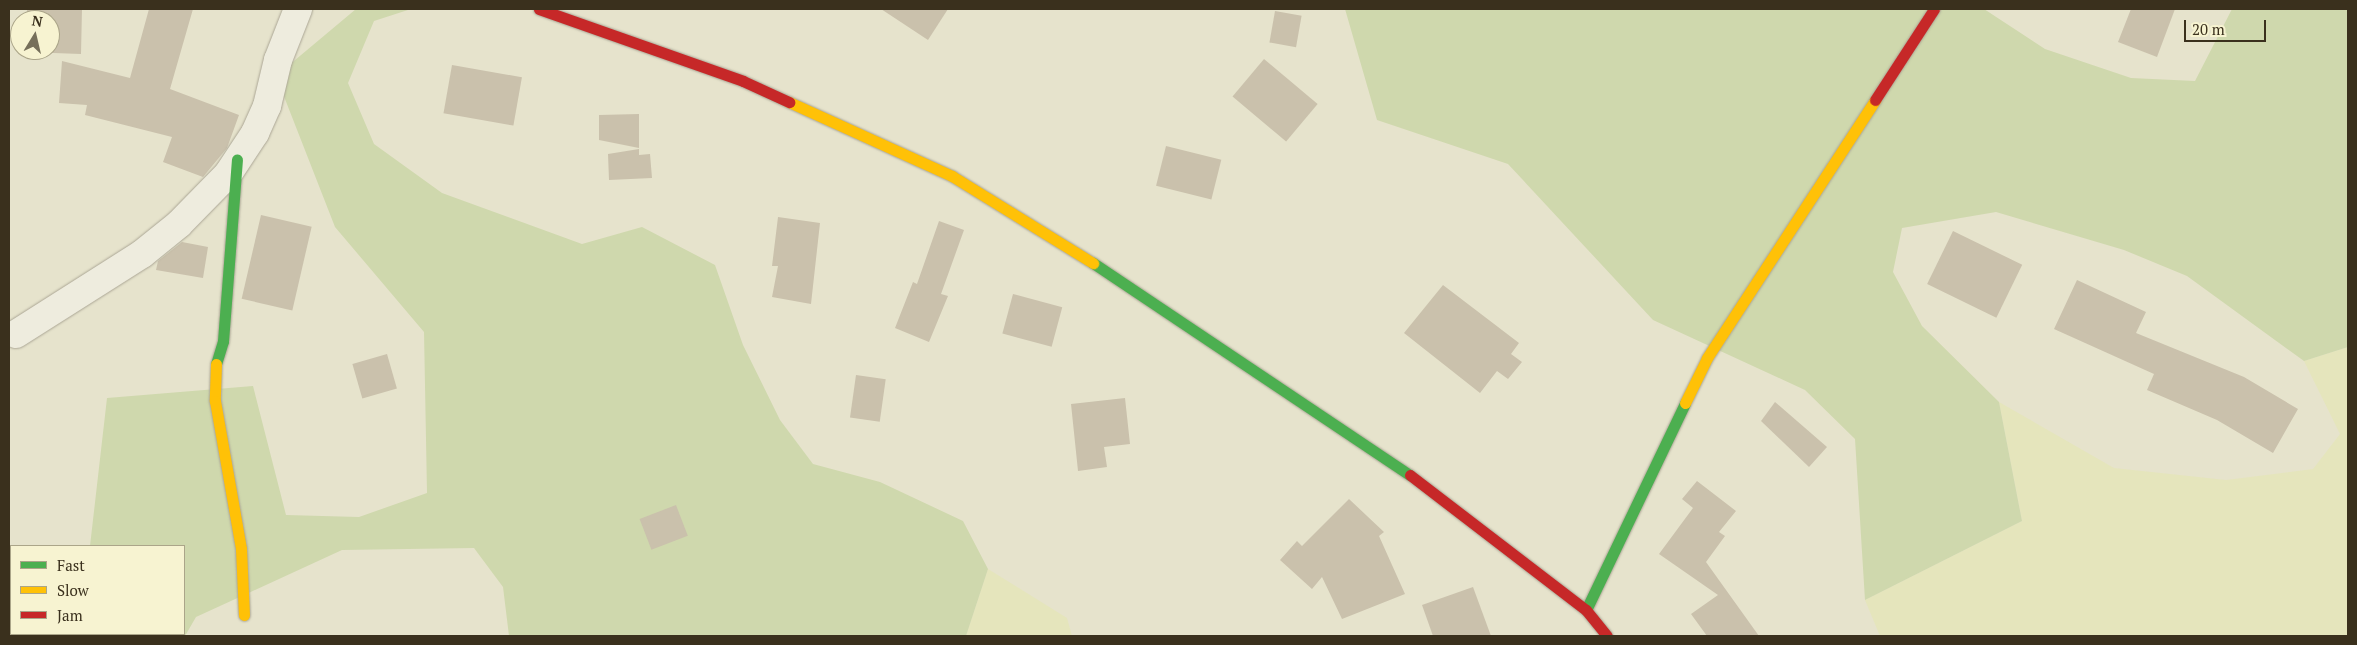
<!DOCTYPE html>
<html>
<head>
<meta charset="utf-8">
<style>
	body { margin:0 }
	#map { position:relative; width:2357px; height:645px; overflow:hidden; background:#e6e3cc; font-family:"PT Serif",serif }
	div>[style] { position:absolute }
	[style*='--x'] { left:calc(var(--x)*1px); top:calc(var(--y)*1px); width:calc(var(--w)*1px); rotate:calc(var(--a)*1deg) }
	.farmland>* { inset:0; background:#e5e5bc }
	.green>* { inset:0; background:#cfd8ad }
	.building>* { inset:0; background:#cac1ac; transform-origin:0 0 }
	.roads { filter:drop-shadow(0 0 1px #aba695) drop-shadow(0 0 1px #aba695) }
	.street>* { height:28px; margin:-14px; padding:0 14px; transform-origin:14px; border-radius:14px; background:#eeecde }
	.fast>* { height:11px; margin:-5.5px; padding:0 5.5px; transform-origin:5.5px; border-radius:5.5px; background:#4caf50 }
	.slow>* { height:11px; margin:-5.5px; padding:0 5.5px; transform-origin:5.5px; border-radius:5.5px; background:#ffc107 }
	.jam>* { height:11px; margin:-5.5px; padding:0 5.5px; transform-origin:5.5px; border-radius:5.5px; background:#c62828 }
	span { translate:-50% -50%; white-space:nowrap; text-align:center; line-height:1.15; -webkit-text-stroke:4px #f7f3d1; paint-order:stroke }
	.frame { position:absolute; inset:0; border:10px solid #3a301d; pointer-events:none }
	.legend { position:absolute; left:10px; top:545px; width:175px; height:90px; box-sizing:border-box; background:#f7f3d1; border:1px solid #aba589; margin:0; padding:6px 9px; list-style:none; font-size:15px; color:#3a301d }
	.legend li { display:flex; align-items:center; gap:10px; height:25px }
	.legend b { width:25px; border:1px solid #aba589 }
	.north { position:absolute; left:10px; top:10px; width:50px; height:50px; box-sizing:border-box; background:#f7f3d1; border:1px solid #aba589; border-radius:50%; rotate:9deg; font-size:14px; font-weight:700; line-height:20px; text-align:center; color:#3a301d }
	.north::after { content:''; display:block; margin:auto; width:18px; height:22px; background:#766f5a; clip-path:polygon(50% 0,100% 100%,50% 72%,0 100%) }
	.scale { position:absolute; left:2184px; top:20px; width:82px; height:22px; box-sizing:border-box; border:2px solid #3a301d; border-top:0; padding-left:6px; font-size:15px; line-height:18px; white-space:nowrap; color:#3a301d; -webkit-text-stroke:4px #f7f3d1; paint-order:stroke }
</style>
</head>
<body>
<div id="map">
	<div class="farmland">
		<i style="clip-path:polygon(2348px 347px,2348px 636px,1880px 636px,1865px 600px,2022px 521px,1999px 402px,2114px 468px,2226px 480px,2313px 469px,2340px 434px,2304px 361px)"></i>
		<i style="clip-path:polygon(988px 569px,1067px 618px,1072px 636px,966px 636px)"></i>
	</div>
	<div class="green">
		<i style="clip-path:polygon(356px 9px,411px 9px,374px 21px,348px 83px,374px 144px,442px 193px,582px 244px,642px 227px,715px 265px,743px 345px,780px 420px,813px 464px,880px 482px,963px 521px,988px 569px,966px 636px,509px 636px,503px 587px,474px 548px,342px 550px,196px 617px,185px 636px,80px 636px,184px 634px,184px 546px,90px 546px,107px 398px,253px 386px,286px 515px,359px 517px,427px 493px,424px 332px,335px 227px,276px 76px)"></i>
		<i style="clip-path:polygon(1345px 9px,1984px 9px,2045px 49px,2131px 78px,2195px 81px,2232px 9px,2348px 9px,2348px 347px,2304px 361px,2187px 276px,2124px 250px,1996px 212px,1902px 228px,1893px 272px,1922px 326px,1999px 402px,2022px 521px,1865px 600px,1855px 439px,1805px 390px,1653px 320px,1508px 164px,1377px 120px)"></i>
	</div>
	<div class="building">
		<i style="clip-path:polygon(27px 9px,82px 9px,81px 54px,26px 52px,50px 50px,50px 20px,27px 20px)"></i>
		<i style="clip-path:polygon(149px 9px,193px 9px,170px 89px,239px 115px,227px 148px,203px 177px,163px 162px,172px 137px,85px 115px,87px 105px,59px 103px,62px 61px,130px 78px)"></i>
		<i style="clip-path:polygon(881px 9px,948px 9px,928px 40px)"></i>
		<i style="clip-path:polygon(2131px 9px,2175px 9px,2157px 57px,2118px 42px)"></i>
		<i style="left:1275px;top:11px;width:27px;height:32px;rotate:10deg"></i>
		<i style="left:1264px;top:59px;width:70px;height:49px;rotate:40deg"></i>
		<i style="left:452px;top:65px;width:71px;height:49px;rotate:10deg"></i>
		<i style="clip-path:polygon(639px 114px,639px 148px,599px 140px,599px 115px)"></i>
		<i style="left:1166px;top:146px;width:57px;height:41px;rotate:14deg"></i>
		<i style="clip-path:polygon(639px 149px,639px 155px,650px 154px,652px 178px,609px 180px,608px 154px)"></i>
		<i style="left:261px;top:215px;width:52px;height:86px;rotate:13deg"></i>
		<i style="clip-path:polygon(778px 217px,820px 223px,811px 304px,772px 297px,778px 266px,772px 266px)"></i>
		<i style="clip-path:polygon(939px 221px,964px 230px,941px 294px,948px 296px,929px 342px,895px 328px,913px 282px,917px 284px)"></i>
		<i style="left:1953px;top:231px;width:77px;height:59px;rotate:26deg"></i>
		<i style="clip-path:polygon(182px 242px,208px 247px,203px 278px,156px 270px,158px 261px)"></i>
		<i style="clip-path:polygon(2077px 280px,2146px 312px,2136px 333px,2244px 377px,2298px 409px,2273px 453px,2217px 420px,2147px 390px,2154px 374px,2054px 329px)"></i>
		<i style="clip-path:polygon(1443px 285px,1519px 343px,1511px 354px,1522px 362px,1508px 379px,1497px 371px,1480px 393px,1404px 333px)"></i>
		<i style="left:1013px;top:294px;width:51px;height:41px;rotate:15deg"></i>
		<i style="left:387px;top:354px;width:36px;height:36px;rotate:74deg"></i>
		<i style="left:856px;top:375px;width:30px;height:43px;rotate:8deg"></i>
		<i style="clip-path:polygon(1125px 398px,1130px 444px,1104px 447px,1107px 467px,1078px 471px,1071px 404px)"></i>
		<i style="clip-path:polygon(1775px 402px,1827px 447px,1809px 467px,1761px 421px)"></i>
		<i style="clip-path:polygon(1697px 481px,1736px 511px,1719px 532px,1725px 536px,1706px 562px,1759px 636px,1707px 636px,1691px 614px,1718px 595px,1659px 554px,1693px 508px,1682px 499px)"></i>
		<i style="clip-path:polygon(1349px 499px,1384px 532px,1379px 536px,1405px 594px,1342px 619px,1322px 577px,1312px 589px,1280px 560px,1297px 541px,1302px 546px)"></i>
		<i style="left:676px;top:505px;width:33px;height:39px;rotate:69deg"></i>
		<i style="clip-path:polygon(1473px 587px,1491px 636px,1433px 636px,1422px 605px)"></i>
	</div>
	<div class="roads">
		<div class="street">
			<i style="--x:16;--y:334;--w:149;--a:-32.4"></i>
			<i style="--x:142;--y:254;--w:48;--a:-39"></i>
			<i style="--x:179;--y:224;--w:70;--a:-45.6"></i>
			<i style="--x:228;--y:174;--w:49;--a:-56.6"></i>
			<i style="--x:255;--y:133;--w:30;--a:-66"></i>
			<i style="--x:267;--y:106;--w:47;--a:-76.6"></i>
			<i style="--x:278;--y:60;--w:55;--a:-68.6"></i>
		</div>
		<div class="fast">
			<i style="--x:1093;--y:263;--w:381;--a:33.8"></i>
			<i style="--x:216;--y:364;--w:24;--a:-73"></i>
			<i style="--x:223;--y:341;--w:182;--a:-85.6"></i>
			<i style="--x:1586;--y:610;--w:229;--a:-64.4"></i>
		</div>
		<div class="slow">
			<i style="--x:789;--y:102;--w:179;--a:24.4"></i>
			<i style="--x:952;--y:176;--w:166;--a:31.7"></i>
			<i style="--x:216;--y:364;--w:37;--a:92"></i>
			<i style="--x:215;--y:401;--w:150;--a:80"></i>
			<i style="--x:241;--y:549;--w:66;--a:87.4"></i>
			<i style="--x:1685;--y:403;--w:50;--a:-63.9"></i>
			<i style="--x:1707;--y:358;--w:308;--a:-56.9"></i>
		</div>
		<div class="jam">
			<i style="--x:539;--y:9;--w:216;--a:19.4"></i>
			<i style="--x:743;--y:81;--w:51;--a:24.5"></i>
			<i style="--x:1875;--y:100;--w:108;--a:-57"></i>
			<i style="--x:1410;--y:475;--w:222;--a:37.5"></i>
			<i style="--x:1586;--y:610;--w:33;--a:51"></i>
		</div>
	</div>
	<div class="frame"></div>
	<ul class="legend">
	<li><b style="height:6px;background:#4caf50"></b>Fast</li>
	<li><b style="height:6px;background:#ffc107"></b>Slow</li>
	<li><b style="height:6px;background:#c62828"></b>Jam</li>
	</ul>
	<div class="north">N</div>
	<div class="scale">20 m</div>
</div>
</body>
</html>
